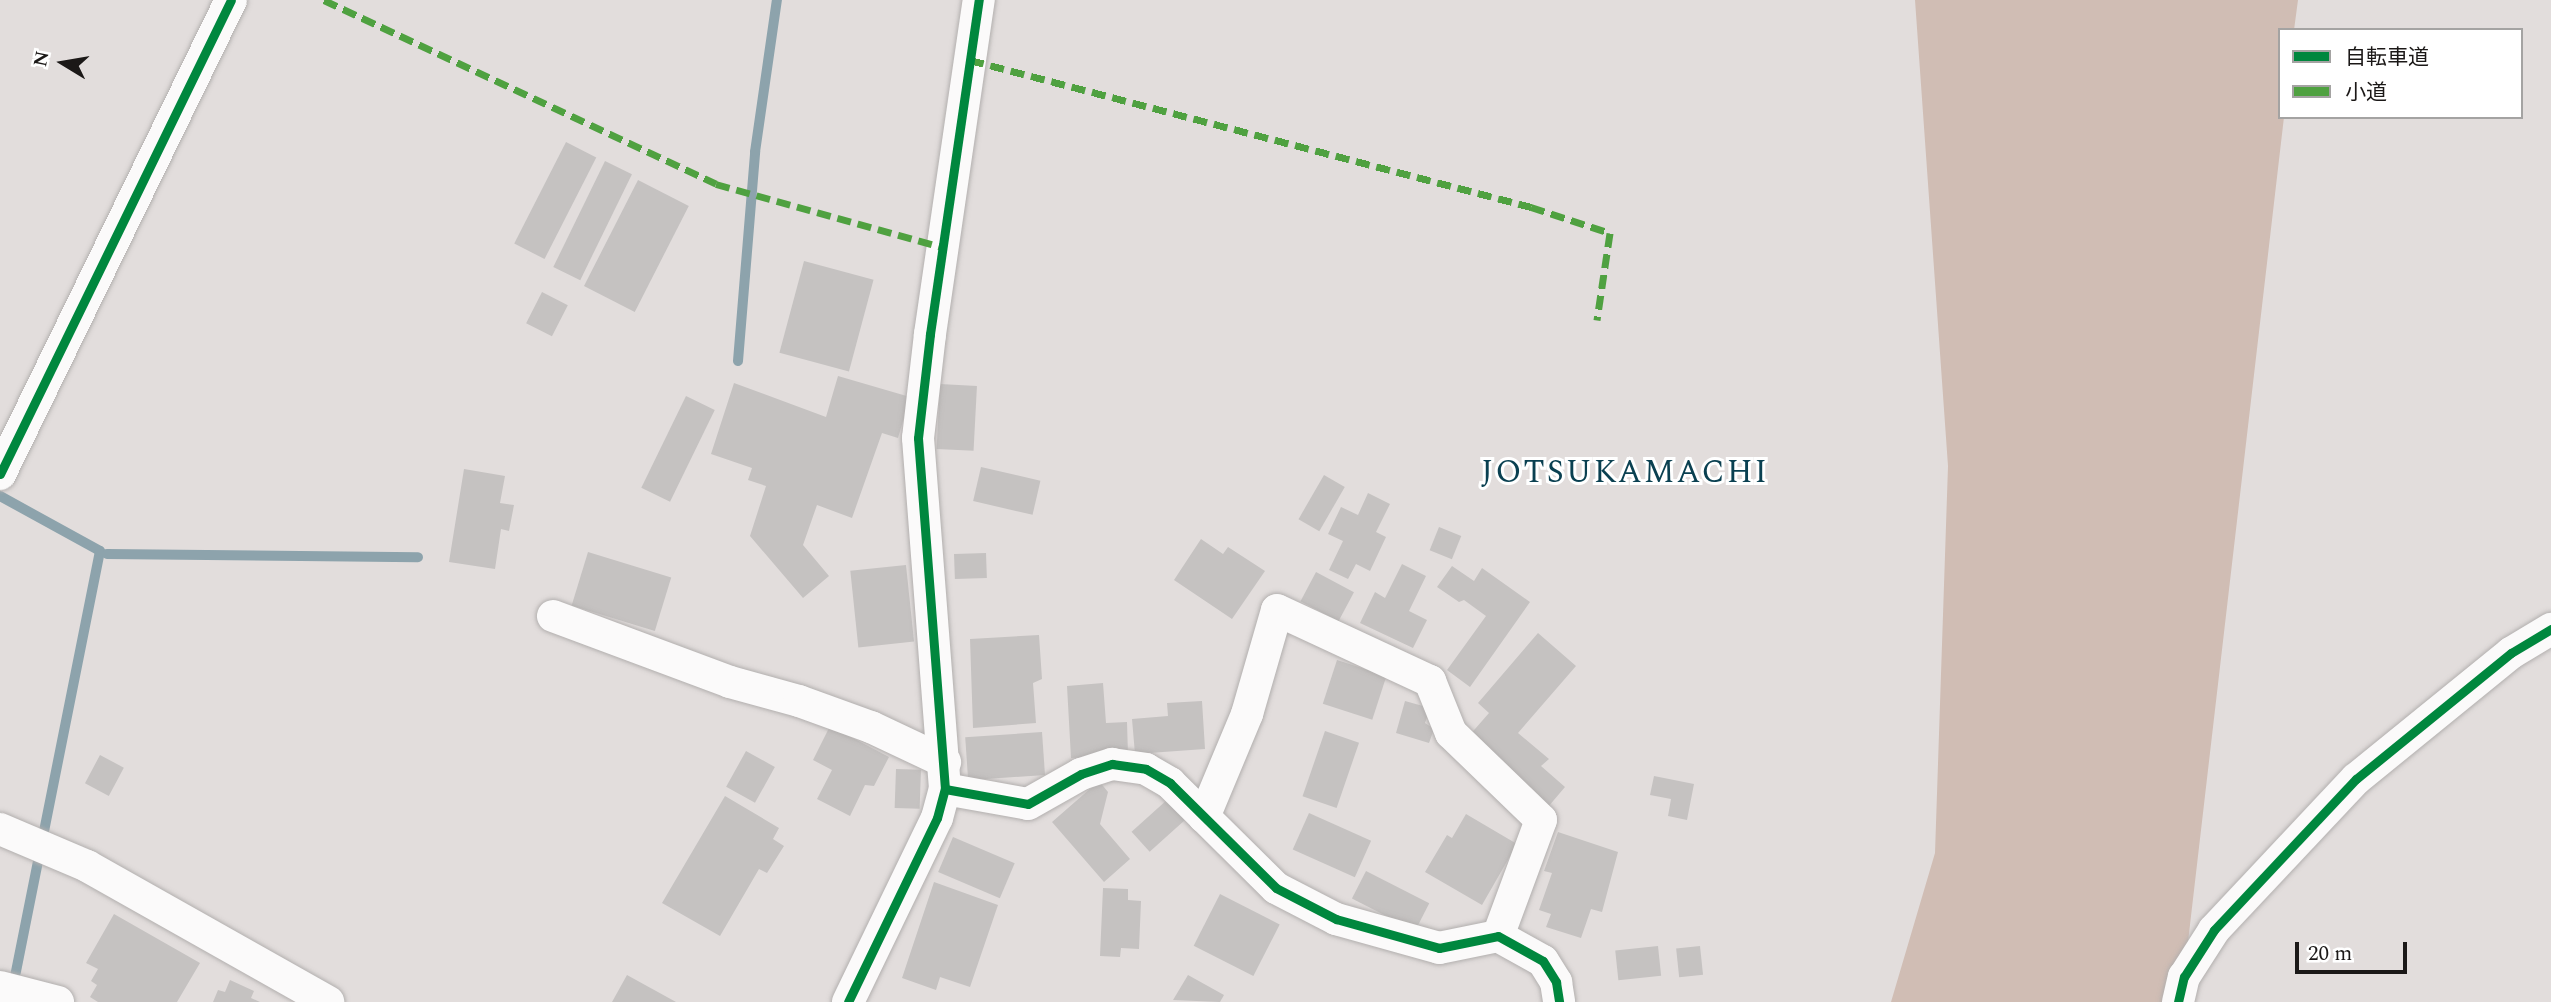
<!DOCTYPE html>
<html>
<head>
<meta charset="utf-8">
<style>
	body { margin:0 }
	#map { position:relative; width:2551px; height:1002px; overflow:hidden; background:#e2dddc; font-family:Spectral,"Noto Sans JP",serif }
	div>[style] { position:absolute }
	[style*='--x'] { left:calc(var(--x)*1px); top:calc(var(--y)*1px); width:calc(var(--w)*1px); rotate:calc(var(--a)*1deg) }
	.forest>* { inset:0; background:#d0bdb4 }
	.stream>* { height:10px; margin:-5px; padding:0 5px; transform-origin:5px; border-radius:5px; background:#8da3ac }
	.building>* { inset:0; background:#c5c2c1; transform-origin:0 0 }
	.roads { filter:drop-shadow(0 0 2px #b2afae) drop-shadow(0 0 2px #b2afae) }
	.minor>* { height:32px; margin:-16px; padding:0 16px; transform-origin:16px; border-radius:16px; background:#fbfafa }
	.quiet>* { height:7px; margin-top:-3.5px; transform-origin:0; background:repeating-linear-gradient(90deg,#4fa140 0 14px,transparent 0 21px) }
	.cycleway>* { height:9px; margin:-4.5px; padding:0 4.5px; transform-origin:4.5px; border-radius:4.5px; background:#00873e }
	span { translate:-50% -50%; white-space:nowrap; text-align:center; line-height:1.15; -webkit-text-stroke:6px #fff; paint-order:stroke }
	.quarter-label { font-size:32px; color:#0a4051; letter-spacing:2px }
	.legend { position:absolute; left:2278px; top:28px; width:245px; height:91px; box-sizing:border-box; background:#fff; border:2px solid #a4a3a2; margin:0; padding:9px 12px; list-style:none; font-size:21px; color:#1b1817 }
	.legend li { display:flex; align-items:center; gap:14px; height:35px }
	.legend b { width:35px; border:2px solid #a4a3a2 }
	.north { position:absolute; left:28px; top:28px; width:70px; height:70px; -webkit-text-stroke:5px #fff; paint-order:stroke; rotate:281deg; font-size:19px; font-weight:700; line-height:28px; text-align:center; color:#1b1817 }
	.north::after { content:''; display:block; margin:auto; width:24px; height:32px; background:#1b1817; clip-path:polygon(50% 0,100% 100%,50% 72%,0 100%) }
	.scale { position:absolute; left:2295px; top:942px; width:112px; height:32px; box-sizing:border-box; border:4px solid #1b1817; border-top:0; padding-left:9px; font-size:21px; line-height:24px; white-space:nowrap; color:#1b1817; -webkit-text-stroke:5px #fff; paint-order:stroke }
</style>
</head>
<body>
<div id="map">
	<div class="forest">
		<i style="clip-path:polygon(1915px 0,2298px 0,2294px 30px,2280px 30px,2280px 117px,2284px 117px,2181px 1002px,1891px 1002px,1935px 853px,1948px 466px)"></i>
	</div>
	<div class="stream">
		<i style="--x:738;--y:361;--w:210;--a:-85.3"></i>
		<i style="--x:755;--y:152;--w:154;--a:-81.8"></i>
		<i style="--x:0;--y:496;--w:114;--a:28.8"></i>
		<i style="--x:100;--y:551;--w:430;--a:101.3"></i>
		<i style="--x:107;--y:554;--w:311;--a:0.6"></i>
	</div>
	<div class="building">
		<i style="left:566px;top:142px;width:34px;height:114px;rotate:27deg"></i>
		<i style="left:605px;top:161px;width:30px;height:118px;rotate:26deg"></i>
		<i style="left:638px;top:180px;width:57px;height:119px;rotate:27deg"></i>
		<i style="left:804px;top:261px;width:72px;height:95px;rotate:15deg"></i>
		<i style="left:542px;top:292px;width:29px;height:35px;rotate:27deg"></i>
		<i style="clip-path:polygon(838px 376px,910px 397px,898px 438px,882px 433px,852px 518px,817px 505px,803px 545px,829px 576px,803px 598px,750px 536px,766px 486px,748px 480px,752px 468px,711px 454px,734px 383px,826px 417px)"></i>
		<i style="left:940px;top:384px;width:37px;height:65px;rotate:3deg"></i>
		<i style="left:686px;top:396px;width:32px;height:102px;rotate:26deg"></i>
		<i style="left:981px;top:467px;width:61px;height:35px;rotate:13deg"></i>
		<i style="clip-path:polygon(464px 469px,505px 476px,500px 503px,514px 505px,509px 531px,501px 529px,495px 569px,449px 562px)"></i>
		<i style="left:1324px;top:475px;width:24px;height:51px;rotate:30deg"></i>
		<i style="clip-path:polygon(1368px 493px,1390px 504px,1376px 532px,1386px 537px,1370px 571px,1356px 564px,1348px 579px,1329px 570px,1343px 541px,1328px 534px,1341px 507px,1358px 515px)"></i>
		<i style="left:1439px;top:527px;width:24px;height:25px;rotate:22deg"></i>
		<i style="clip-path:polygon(1201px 539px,1223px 554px,1228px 547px,1265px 571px,1232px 619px,1174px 580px)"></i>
		<i style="left:588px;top:552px;width:87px;height:56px;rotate:17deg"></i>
		<i style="left:986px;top:553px;width:25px;height:32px;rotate:88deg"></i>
		<i style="clip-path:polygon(1402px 564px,1426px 576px,1409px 611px,1427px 620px,1413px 648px,1360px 623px,1375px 592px,1385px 598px)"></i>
		<i style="left:906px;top:565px;width:77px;height:56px;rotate:84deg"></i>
		<i style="clip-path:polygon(1452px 566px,1474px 581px,1482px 568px,1530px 602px,1470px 687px,1447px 670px,1486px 616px,1464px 600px,1459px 602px,1437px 587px)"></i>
		<i style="left:1316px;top:572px;width:43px;height:33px;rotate:28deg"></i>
		<i style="clip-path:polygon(1538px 633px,1576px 666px,1518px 733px,1549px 759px,1541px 766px,1565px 787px,1548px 807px,1468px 737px,1489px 713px,1478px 703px)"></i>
		<i style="clip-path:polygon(1039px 635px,1042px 679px,1033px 683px,1036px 723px,973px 728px,970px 639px)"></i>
		<i style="left:1337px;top:660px;width:52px;height:46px;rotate:18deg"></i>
		<i style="clip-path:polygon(1103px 683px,1106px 723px,1127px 722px,1128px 755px,1071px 758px,1067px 686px)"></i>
		<i style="clip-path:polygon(1202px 701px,1205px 749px,1135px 754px,1132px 719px,1168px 716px,1167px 703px)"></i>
		<i style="clip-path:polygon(1405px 701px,1430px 708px,1425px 723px,1434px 729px,1429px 743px,1396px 733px)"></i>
		<i style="clip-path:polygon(830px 726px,889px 757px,874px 786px,865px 785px,850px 816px,817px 799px,832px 770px,813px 760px)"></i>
		<i style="left:1325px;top:731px;width:36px;height:69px;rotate:19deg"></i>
		<i style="left:1042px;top:732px;width:43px;height:77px;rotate:86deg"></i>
		<i style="left:746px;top:751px;width:33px;height:41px;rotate:29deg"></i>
		<i style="left:100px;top:755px;width:27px;height:32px;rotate:28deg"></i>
		<i style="left:896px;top:769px;width:25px;height:39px;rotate:2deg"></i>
		<i style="clip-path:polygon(1654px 776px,1694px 784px,1687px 820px,1668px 816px,1671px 799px,1650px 795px)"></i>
		<i style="clip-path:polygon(1099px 781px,1108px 792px,1100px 824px,1130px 859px,1104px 882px,1052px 822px)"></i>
		<i style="clip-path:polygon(725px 796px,779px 828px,773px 839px,784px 846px,767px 873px,759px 869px,720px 936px,662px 903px)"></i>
		<i style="left:1168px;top:799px;width:27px;height:49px;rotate:48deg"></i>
		<i style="left:1309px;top:813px;width:68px;height:40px;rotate:24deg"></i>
		<i style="clip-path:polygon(1466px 814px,1517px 844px,1482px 905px,1425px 872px,1447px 835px,1452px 838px)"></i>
		<i style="clip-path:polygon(1558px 832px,1618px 852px,1602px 912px,1591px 909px,1581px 938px,1546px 927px,1551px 914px,1539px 910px,1552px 873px,1544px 871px)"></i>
		<i style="left:953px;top:837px;width:67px;height:38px;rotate:23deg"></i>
		<i style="left:1366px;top:871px;width:71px;height:31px;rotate:27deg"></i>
		<i style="clip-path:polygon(934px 882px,998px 905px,970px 987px,940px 977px,936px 990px,902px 978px)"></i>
		<i style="clip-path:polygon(1103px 888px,1128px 889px,1128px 900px,1141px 901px,1139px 949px,1121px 948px,1120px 957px,1100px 956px)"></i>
		<i style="left:1220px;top:894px;width:67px;height:58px;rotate:27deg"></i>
		<i style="clip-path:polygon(114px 914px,200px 963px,177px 1002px,98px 1002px,90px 997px,97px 985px,91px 981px,98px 969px,86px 963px)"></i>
		<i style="left:1658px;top:946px;width:30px;height:43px;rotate:84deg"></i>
		<i style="left:1700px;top:946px;width:29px;height:24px;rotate:84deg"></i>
		<i style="clip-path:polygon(627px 975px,676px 1002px,612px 1002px)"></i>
		<i style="clip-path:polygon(1188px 975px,1224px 995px,1220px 1002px,1173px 1000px)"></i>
		<i style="clip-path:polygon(230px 980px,254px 991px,251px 998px,260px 1002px,213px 1002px,218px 990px,225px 992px)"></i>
	</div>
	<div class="roads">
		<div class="minor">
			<i style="--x:0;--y:474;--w:527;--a:-64.02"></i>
			<i style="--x:553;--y:616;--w:189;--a:20.4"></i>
			<i style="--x:730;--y:682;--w:72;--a:15.4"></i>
			<i style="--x:799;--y:701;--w:77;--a:19.9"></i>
			<i style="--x:871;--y:727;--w:82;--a:25.3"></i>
			<i style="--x:945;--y:789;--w:84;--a:10.2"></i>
			<i style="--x:1028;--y:804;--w:61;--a:-29.5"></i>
			<i style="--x:1081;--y:774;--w:33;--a:-18"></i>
			<i style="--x:1112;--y:764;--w:34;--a:8"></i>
			<i style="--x:1146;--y:769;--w:28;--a:30"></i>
			<i style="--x:1170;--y:783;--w:149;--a:44.7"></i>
			<i style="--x:1276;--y:888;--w:68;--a:27.3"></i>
			<i style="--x:1336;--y:919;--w:107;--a:15.7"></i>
			<i style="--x:1439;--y:948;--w:60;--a:-11.5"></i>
			<i style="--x:1498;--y:936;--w:51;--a:29.1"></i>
			<i style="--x:1543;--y:961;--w:25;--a:58"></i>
			<i style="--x:1556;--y:982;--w:20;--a:81"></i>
			<i style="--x:1204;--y:817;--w:112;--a:-67.3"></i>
			<i style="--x:1247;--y:714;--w:108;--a:-73.9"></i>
			<i style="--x:1277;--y:610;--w:169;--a:24.9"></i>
			<i style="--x:1430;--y:681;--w:56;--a:68"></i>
			<i style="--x:1451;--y:733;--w:125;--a:44"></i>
			<i style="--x:1541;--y:820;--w:124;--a:110.3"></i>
			<i style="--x:0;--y:829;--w:95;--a:23"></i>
			<i style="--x:87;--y:866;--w:277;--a:29.4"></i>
			<i style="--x:0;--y:987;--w:60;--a:14.5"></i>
			<i style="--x:848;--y:1002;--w:204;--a:-64.2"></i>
			<i style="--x:937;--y:818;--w:30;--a:-75"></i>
			<i style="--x:945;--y:789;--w:352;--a:-94.4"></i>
			<i style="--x:918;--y:438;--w:105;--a:-83.4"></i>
			<i style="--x:930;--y:334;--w:338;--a:-81.7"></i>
			<i style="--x:2178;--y:1002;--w:26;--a:-77"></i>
			<i style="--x:2184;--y:977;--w:56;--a:-57.4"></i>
			<i style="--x:2214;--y:930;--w:207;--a:-46.8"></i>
			<i style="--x:2356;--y:779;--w:200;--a:-39.1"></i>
			<i style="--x:2511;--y:653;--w:47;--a:-31"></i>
		</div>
	</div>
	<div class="quiet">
		<i style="--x:324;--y:0;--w:433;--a:25.1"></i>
		<i style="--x:716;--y:184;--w:235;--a:15.6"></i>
		<i style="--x:970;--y:60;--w:580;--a:14.68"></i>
		<i style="--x:1531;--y:207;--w:83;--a:18.2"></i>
		<i style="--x:1610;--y:233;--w:88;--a:98.5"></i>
	</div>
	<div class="cycleway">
		<i style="--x:0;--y:474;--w:527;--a:-64.02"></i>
		<i style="--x:945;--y:789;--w:84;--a:10.2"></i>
		<i style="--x:1028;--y:804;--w:61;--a:-29.5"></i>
		<i style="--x:1081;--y:774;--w:33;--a:-18"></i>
		<i style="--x:1112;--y:764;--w:34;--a:8"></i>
		<i style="--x:1146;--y:769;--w:28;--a:30"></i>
		<i style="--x:1170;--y:783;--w:149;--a:44.7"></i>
		<i style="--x:1276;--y:888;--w:68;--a:27.3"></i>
		<i style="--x:1336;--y:919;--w:107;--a:15.7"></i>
		<i style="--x:1439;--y:948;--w:60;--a:-11.5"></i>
		<i style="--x:1498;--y:936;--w:51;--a:29.1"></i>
		<i style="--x:1543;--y:961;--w:25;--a:58"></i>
		<i style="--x:1556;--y:982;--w:20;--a:81"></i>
		<i style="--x:848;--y:1002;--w:204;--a:-64.2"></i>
		<i style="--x:937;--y:818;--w:30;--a:-75"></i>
		<i style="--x:945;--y:789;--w:352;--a:-94.4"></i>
		<i style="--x:918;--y:438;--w:105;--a:-83.4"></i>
		<i style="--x:930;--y:334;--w:338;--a:-81.7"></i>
		<i style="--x:2178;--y:1002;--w:26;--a:-77"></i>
		<i style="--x:2184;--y:977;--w:56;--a:-57.4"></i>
		<i style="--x:2214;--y:930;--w:207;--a:-46.8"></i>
		<i style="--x:2356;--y:779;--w:200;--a:-39.1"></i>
		<i style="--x:2511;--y:653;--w:47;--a:-31"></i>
	</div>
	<div class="quarter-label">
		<span style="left:1625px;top:473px">JOTSUKAMACHI</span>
	</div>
	<ul class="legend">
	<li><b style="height:9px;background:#00873e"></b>自転車道</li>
	<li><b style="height:9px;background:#4fa140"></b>小道</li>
	</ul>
	<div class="north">N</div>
	<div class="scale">20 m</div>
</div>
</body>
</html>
